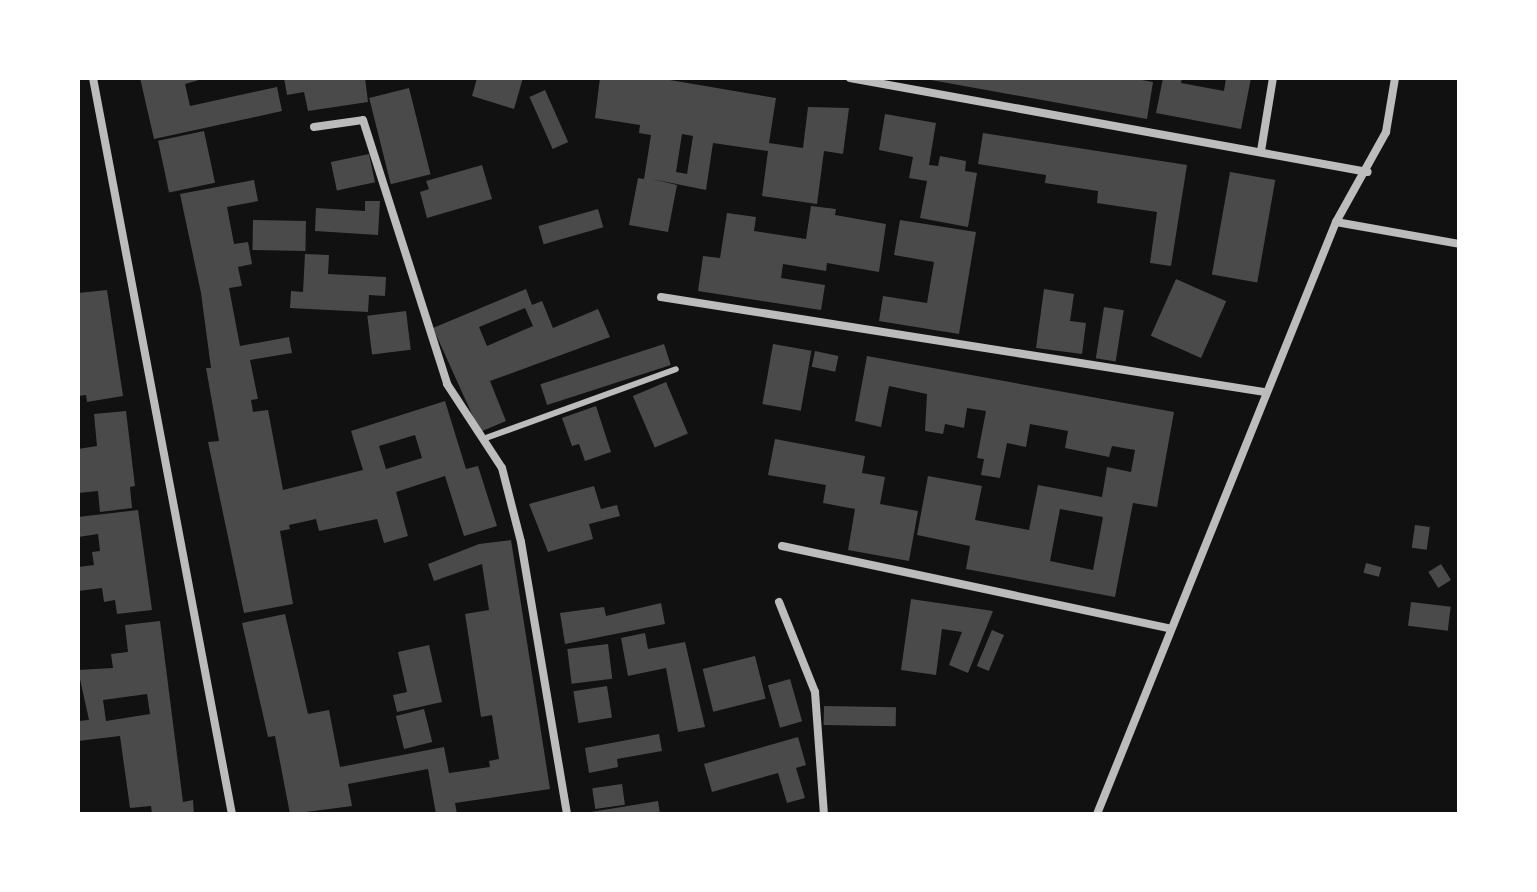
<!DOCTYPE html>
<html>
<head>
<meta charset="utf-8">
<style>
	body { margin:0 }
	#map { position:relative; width:1537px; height:892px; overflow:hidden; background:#111; font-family:"Alegreya Sans",sans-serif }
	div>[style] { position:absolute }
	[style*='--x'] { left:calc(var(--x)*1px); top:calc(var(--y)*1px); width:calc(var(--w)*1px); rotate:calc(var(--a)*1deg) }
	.building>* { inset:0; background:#4a4a4a; transform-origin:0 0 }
	.service>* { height:6px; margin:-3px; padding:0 3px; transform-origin:3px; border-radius:3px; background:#bcbcbc }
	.minor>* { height:8px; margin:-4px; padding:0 4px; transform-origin:4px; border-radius:4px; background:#bcbcbc }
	span { translate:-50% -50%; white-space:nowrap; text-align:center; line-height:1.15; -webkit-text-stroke:8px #fff; paint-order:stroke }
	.frame { position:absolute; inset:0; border:80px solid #fff; pointer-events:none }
</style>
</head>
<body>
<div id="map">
	<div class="building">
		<i style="clip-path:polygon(140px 78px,206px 78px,185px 84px,190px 106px,277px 87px,282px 111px,154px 139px)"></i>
		<i style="clip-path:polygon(284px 78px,365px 78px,368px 102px,308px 111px,304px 92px,287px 95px)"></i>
		<i style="clip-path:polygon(477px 78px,523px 78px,514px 109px,472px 96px)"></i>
		<i style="clip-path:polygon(evenodd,600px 78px,658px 78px,776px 98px,769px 143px,803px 148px,808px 107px,849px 108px,843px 154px,824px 151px,817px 204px,762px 196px,768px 151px,713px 143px,706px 190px,652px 179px,677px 185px,668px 232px,629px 225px,638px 178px,644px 179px,651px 135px,639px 133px,640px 125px,595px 118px,600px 78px,682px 134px,693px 136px,687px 174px,676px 172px,682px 134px)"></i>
		<i style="clip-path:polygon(920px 78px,1130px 78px,1153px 82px,1147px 119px)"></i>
		<i style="clip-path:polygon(1163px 78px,1182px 78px,1181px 83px,1224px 91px,1226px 78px,1251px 78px,1241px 129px,1156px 113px)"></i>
		<i style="left:409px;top:88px;width:89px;height:41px;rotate:76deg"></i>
		<i style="left:545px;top:90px;width:57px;height:17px;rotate:66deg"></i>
		<i style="clip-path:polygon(885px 114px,936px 123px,929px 165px,938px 166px,940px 156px,966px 161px,965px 171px,977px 173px,968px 227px,920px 218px,927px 181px,909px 178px,913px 157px,879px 150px)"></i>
		<i style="left:204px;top:131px;width:53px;height:47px;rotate:78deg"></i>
		<i style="clip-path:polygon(983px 133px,1187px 165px,1171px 266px,1150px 263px,1157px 212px,1097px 203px,1098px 191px,1045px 183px,1046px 175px,978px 164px)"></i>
		<i style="left:369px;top:154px;width:29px;height:39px;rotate:78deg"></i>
		<i style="clip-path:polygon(482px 165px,492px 199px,427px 218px,420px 192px,429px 189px,426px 181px)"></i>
		<i style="left:1230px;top:172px;width:46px;height:104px;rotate:10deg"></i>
		<i style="clip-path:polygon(evenodd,254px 180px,258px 201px,227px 207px,234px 244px,248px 242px,252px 264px,238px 267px,242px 286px,229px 288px,240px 346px,289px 337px,292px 353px,250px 360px,258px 399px,251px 400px,253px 412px,268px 410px,283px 490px,363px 470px,351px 431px,445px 401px,466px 469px,478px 466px,497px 526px,464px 536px,445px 476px,396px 492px,408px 536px,384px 543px,377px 519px,319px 531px,316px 519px,289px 525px,290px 529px,280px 531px,293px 604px,244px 613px,208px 442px,219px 441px,206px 368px,211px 368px,201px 293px,180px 194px,254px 180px,415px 435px,422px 458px,386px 469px,379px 446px,415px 435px)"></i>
		<i style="clip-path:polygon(365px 201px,380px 201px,378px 235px,315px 231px,316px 208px,365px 211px)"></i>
		<i style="clip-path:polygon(811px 206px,836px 209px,835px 215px,886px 224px,879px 272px,827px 263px,826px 271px,783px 264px,781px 278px,825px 285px,821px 310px,698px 291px,703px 256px,720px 258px,727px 213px,756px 217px,754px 231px,806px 239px)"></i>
		<i style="left:598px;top:209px;width:19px;height:62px;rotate:74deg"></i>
		<i style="left:253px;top:220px;width:53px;height:30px;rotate:1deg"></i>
		<i style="clip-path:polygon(900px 220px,976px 232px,959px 334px,879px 321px,883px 296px,927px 303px,934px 262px,894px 255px)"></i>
		<i style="clip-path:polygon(305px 254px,329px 255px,328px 274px,386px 277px,385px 296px,369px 295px,368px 312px,290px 308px,291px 291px,303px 292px)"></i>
		<i style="left:1176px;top:279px;width:55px;height:62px;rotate:24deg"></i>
		<i style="clip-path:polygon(evenodd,526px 289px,532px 305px,542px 301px,553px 328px,598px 309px,610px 337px,490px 381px,506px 421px,480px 432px,433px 328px,526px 289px,525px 308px,533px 326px,487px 346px,479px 327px,525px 308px)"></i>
		<i style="clip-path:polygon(1044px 289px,1074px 294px,1070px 321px,1086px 323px,1082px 354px,1036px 348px)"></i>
		<i style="clip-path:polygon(107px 290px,123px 396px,87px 402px,86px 395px,78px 396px,78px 293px)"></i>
		<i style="left:1104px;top:307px;width:20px;height:52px;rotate:9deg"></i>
		<i style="left:406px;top:311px;width:39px;height:39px;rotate:83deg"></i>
		<i style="left:664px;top:344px;width:22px;height:130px;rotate:72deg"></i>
		<i style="left:773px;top:344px;width:39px;height:61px;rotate:10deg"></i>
		<i style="left:815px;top:351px;width:24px;height:16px;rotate:12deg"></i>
		<i style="clip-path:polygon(evenodd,867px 356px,1174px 412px,1157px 507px,1133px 503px,1115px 597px,966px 569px,970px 546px,917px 535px,928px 476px,982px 486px,975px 520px,1029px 530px,1038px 485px,1102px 497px,1107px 467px,1131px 472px,1135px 450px,1112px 446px,1109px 457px,1065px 448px,1068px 431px,1030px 424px,1026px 447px,1007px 443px,1000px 478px,981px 475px,984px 459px,977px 458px,986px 411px,967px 408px,964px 428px,945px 424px,943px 434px,925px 431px,927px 394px,889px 386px,881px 427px,855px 421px,867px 356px,1060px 509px,1103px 517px,1093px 570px,1050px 561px,1060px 509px)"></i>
		<i style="left:666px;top:382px;width:56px;height:36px;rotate:67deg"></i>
		<i style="clip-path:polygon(596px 406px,611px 452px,585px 461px,579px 444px,572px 446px,562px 418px)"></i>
		<i style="clip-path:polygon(126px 411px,135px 486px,130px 487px,132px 508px,100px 512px,98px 491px,78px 493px,78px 449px,97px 446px,94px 414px)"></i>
		<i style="clip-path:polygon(775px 439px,865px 456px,862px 473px,885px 477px,880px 504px,918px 511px,909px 561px,848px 550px,855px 509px,823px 503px,826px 485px,768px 475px)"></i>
		<i style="clip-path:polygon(594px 486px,601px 509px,617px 505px,620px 516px,589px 524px,593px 539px,548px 552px,529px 504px)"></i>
		<i style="clip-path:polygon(138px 510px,152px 610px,117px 614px,115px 600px,104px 602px,102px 588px,78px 591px,78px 567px,94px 565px,92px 552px,100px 551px,98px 534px,78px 537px,78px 517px)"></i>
		<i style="left:1415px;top:525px;width:15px;height:23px;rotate:8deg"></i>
		<i style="clip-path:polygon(511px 540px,550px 789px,455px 803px,457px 814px,436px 814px,428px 769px,348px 784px,352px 806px,290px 814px,275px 736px,268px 737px,242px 623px,285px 614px,308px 714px,329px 710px,340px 767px,444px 747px,449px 773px,490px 767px,489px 761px,499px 759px,492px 715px,481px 717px,465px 614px,489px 610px,482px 564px,434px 581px,428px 564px,479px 544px)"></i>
		<i style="left:1366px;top:563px;width:16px;height:10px;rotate:15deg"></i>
		<i style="left:1441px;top:564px;width:19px;height:15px;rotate:58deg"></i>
		<i style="clip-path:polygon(911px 599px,993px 611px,968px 673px,949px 665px,962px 632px,942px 629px,936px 675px,901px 670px)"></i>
		<i style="left:1411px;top:602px;width:40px;height:24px;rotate:7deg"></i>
		<i style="clip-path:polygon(661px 603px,665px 624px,565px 644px,560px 613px,604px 607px,606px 616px)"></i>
		<i style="clip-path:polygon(evenodd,160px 621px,183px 802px,193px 800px,194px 814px,152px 814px,151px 806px,130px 808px,120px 736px,78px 741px,78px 721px,89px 720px,78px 670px,113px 668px,111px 654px,128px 652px,125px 625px,160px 621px,147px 694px,150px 714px,106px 721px,103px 700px,147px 694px)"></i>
		<i style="left:992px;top:630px;width:13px;height:39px;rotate:23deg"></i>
		<i style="clip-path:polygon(645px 633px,648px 649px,685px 642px,705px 727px,678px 732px,666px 668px,628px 676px,621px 638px)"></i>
		<i style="left:608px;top:644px;width:35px;height:41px;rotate:83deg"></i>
		<i style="clip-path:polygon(429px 645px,442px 702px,397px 712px,393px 695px,407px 692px,398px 652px)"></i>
		<i style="left:755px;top:656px;width:44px;height:54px;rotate:76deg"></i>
		<i style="left:790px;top:679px;width:44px;height:23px;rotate:74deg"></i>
		<i style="left:607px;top:686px;width:32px;height:34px;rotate:81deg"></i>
		<i style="left:824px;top:706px;width:72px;height:19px;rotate:1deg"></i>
		<i style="left:424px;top:709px;width:34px;height:29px;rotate:76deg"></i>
		<i style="clip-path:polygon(659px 734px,662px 751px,617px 759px,618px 767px,589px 773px,585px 748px)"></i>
		<i style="clip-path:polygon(798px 737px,806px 765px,796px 768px,805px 798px,787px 803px,778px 773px,712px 792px,704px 764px)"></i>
		<i style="left:622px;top:784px;width:21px;height:30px;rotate:82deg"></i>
		<i style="clip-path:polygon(658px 801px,660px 814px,591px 814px,591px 812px)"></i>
	</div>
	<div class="service">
		<i style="--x:483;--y:439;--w:205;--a:-19.9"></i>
	</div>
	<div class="minor">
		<i style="--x:93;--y:78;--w:749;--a:79.31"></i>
		<i style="--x:850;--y:78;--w:526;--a:10.29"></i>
		<i style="--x:314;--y:127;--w:49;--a:-8.1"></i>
		<i style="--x:363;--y:120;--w:277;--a:72.3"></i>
		<i style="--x:447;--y:384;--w:100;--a:56.8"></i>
		<i style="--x:502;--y:468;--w:76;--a:75.6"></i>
		<i style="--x:521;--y:542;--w:276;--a:80.4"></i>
		<i style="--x:1261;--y:151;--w:74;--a:-80.7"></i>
		<i style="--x:1336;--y:222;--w:125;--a:10.1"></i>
		<i style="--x:661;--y:297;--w:610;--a:8.95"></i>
		<i style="--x:782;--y:546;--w:395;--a:12"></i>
		<i style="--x:779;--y:602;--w:97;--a:68.2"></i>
		<i style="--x:815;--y:692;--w:122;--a:85.8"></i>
		<i style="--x:1097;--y:814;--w:638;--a:-68.02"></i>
		<i style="--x:1336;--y:222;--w:103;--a:-60.9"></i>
		<i style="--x:1386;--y:132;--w:55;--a:-80.5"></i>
	</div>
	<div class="frame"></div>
</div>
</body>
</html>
